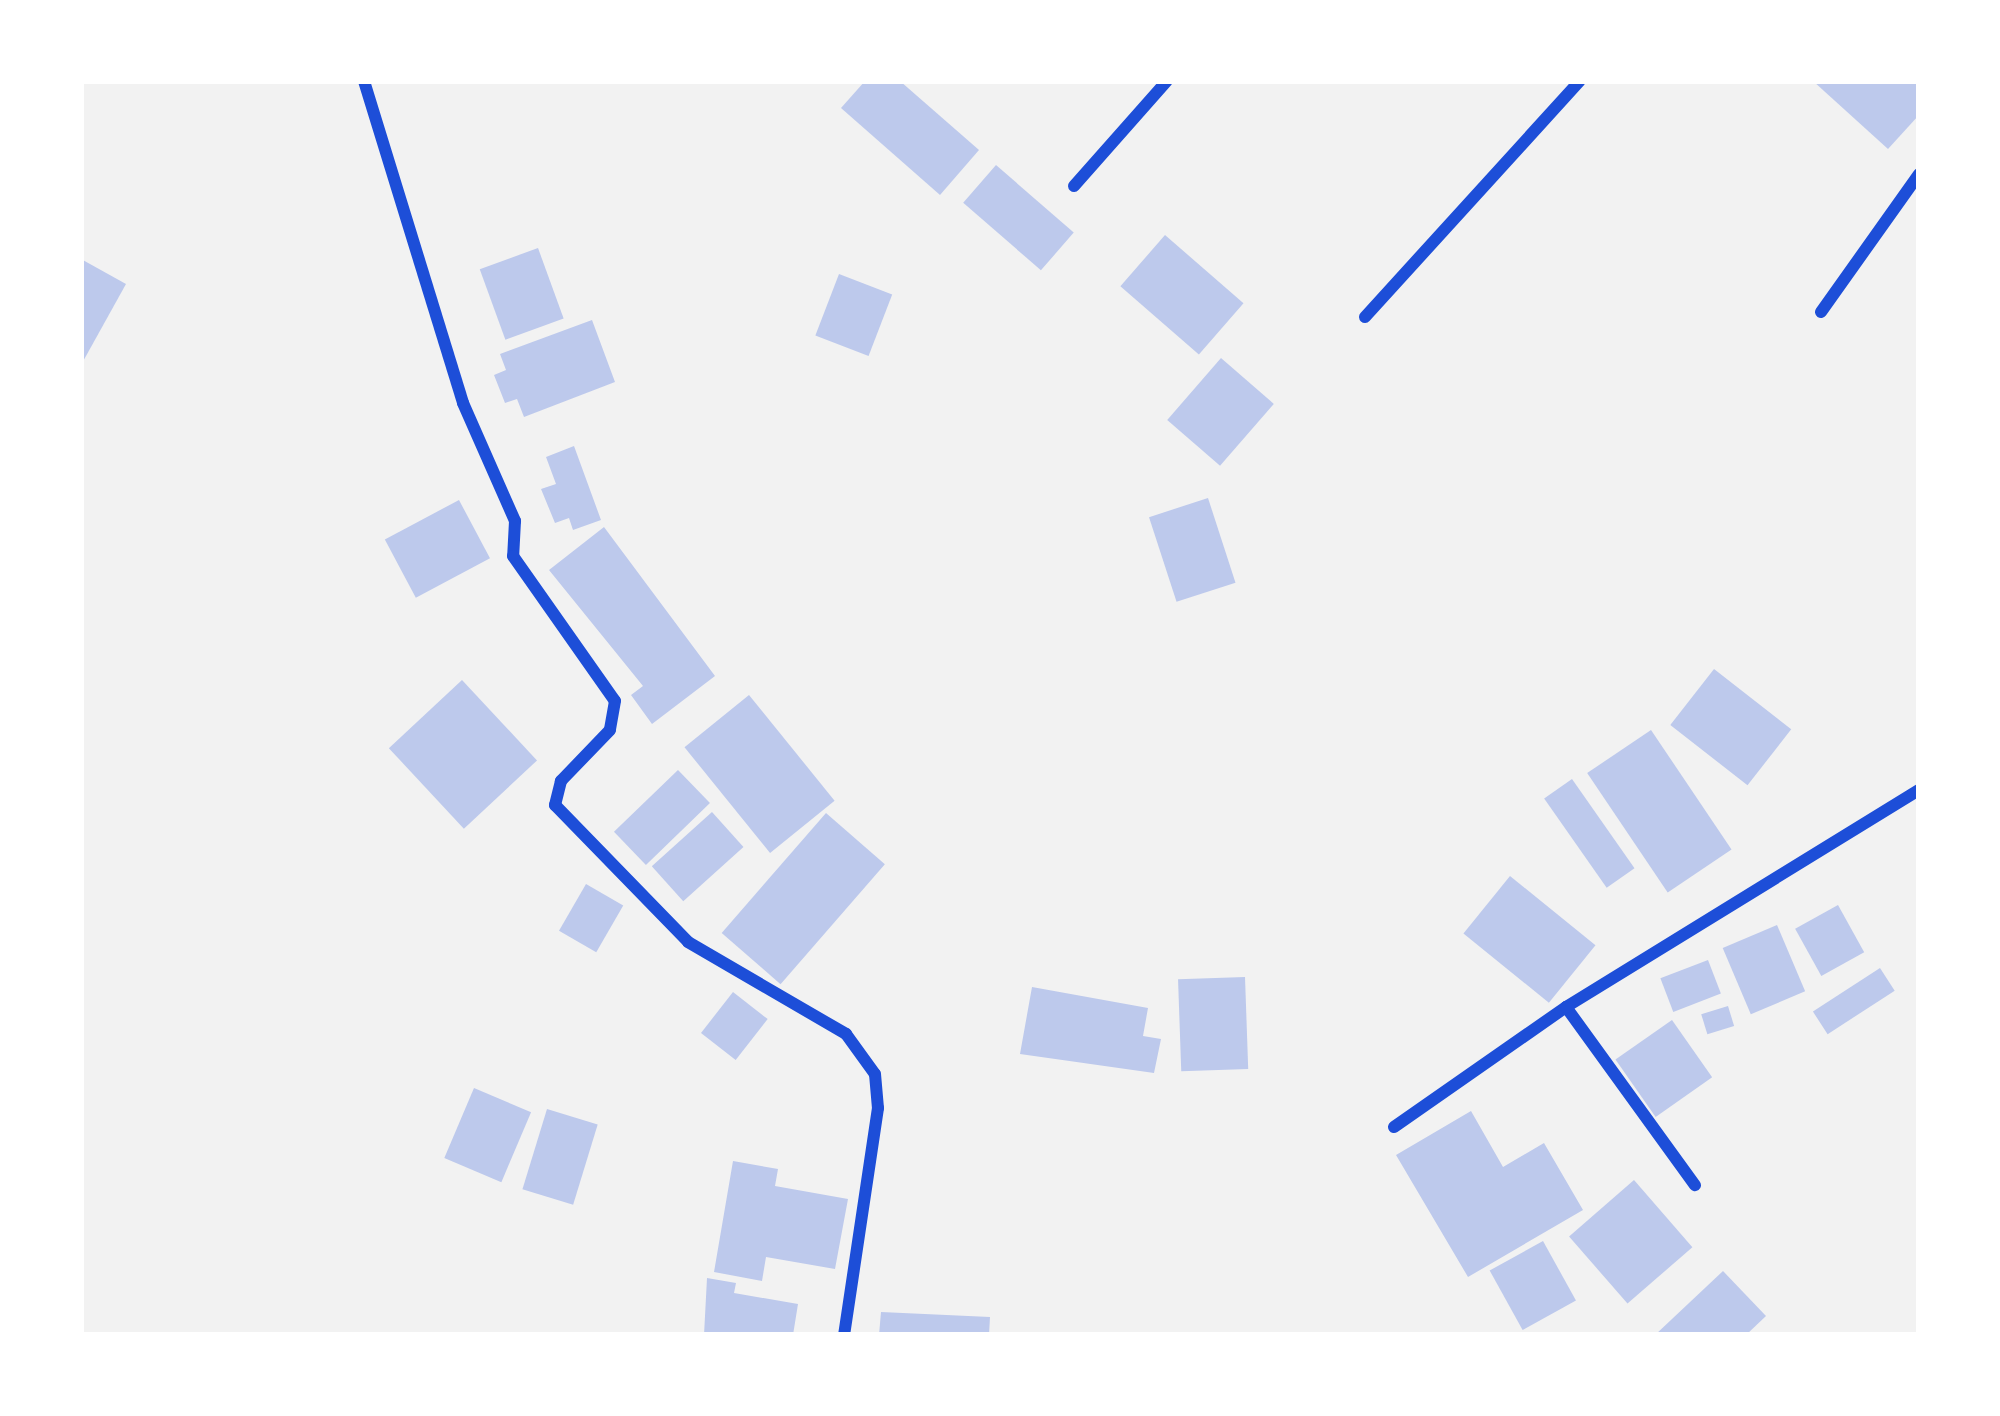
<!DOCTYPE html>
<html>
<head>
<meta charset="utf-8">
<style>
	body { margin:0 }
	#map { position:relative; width:2000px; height:1416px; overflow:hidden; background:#f2f2f2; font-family:"Exo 2",sans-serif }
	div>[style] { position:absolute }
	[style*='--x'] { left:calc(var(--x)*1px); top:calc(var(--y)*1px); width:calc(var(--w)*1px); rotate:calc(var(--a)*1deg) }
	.building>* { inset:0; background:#bdc9ec; transform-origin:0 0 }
	.minor>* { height:12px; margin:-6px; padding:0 6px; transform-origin:6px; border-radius:6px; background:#1d4ed8 }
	span { translate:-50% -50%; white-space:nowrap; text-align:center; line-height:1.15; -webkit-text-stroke:9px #fff; paint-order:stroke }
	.frame { position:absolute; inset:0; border:84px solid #fff; pointer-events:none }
</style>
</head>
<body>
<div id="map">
	<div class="building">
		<i style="clip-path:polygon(865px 81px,900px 81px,979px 150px,940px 195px,841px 108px)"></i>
		<i style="clip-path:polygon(1813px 81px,1919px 81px,1919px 115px,1888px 149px)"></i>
		<i style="left:996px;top:165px;width:103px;height:50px;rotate:41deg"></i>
		<i style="left:1165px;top:235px;width:104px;height:68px;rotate:41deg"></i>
		<i style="left:538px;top:248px;width:75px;height:62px;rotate:70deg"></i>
		<i style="clip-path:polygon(81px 259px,126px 284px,81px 365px)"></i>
		<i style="left:839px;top:274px;width:57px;height:66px;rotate:21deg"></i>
		<i style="clip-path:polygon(592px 320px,615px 382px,524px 417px,517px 399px,505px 403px,494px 375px,506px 370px,500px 354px)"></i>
		<i style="left:1221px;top:358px;width:70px;height:82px;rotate:41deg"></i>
		<i style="clip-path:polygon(574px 446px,601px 520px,573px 530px,569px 518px,555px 523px,541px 489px,556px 484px,546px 457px)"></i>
		<i style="left:1208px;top:498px;width:89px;height:62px;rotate:72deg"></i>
		<i style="left:459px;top:500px;width:66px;height:84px;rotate:62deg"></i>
		<i style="clip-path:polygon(604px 527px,715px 676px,652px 724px,631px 695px,643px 686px,549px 570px)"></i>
		<i style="left:1714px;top:669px;width:98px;height:71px;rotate:38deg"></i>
		<i style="left:462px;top:680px;width:110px;height:100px;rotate:47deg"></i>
		<i style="left:749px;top:695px;width:136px;height:83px;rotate:51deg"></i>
		<i style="left:1651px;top:730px;width:144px;height:77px;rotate:56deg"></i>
		<i style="left:678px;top:770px;width:46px;height:89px;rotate:46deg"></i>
		<i style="left:1572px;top:779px;width:109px;height:34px;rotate:55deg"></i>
		<i style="left:712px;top:812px;width:47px;height:81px;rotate:48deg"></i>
		<i style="left:826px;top:813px;width:78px;height:159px;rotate:41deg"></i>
		<i style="left:1510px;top:876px;width:110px;height:74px;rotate:39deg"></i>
		<i style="left:586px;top:884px;width:43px;height:54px;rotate:30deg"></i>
		<i style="left:1838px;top:905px;width:54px;height:49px;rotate:61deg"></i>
		<i style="left:1777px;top:925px;width:72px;height:59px;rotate:67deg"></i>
		<i style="left:1708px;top:960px;width:36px;height:51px;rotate:69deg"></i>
		<i style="left:1880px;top:968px;width:27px;height:80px;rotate:57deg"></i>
		<i style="left:1245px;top:977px;width:92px;height:67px;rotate:88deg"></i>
		<i style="clip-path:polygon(1032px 987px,1148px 1008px,1143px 1036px,1161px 1039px,1154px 1073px,1020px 1054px)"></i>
		<i style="left:733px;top:992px;width:44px;height:52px;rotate:38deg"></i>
		<i style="left:1728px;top:1006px;width:21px;height:28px;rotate:73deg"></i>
		<i style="left:1672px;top:1020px;width:70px;height:69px;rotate:55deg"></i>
		<i style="left:474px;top:1088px;width:62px;height:76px;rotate:23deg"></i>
		<i style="left:547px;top:1109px;width:53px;height:84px;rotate:17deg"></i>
		<i style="clip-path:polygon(1471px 1111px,1503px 1167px,1544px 1143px,1583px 1210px,1468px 1277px,1396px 1155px)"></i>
		<i style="clip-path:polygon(733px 1161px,778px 1169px,775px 1186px,848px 1199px,835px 1269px,766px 1257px,762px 1281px,714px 1272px)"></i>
		<i style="left:1634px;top:1180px;width:89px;height:86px;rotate:49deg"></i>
		<i style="left:1543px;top:1241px;width:68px;height:61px;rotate:61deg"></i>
		<i style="clip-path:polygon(1723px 1271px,1766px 1316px,1746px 1335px,1655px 1335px)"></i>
		<i style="clip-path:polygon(707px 1278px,736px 1283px,734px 1293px,798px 1304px,793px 1335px,704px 1335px)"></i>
		<i style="clip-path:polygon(881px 1312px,990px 1317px,989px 1335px,879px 1335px)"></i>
	</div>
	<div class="minor">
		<i style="--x:364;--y:81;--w:337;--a:72.9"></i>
		<i style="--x:463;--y:403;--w:129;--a:66.2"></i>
		<i style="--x:515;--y:521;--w:35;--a:93"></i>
		<i style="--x:513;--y:556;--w:177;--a:54.9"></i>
		<i style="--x:615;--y:701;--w:29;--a:100"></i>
		<i style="--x:610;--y:730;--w:71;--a:133.9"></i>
		<i style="--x:561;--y:781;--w:25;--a:104"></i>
		<i style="--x:555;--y:805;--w:191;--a:45.8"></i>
		<i style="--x:688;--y:942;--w:183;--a:30.2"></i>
		<i style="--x:846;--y:1034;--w:49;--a:54.1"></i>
		<i style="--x:875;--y:1074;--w:34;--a:85"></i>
		<i style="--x:878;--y:1108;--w:230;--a:98.5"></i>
		<i style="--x:1074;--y:186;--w:140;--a:-48.5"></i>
		<i style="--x:1821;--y:312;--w:169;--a:-54.6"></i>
		<i style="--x:1365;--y:317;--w:319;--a:-47.7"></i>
		<i style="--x:1566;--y:1007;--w:220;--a:54.1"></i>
		<i style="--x:1394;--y:1127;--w:210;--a:-34.9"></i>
		<i style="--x:1566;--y:1007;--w:414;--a:-31.6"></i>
	</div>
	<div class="frame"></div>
</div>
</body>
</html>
